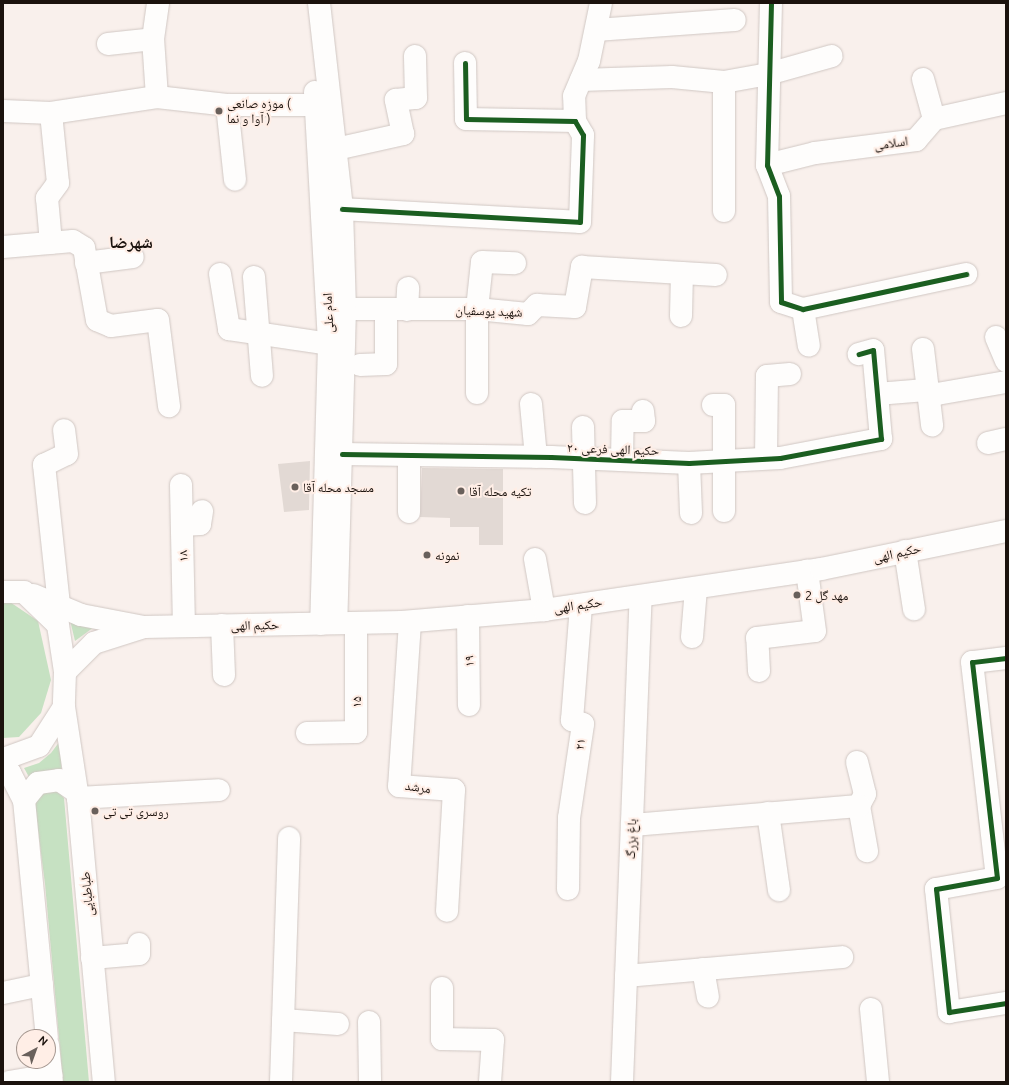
<!DOCTYPE html>
<html>
<head>
<meta charset="utf-8">
<style>
	body { margin:0 }
	#map { position:relative; width:1009px; height:1085px; overflow:hidden; background:#f9f0ec; font-family:Ubuntu,"Noto Naskh Arabic",sans-serif }
	div>[style] { position:absolute }
	[style*='--x'] { left:calc(var(--x)*1px); top:calc(var(--y)*1px); width:calc(var(--w)*1px); rotate:calc(var(--a)*1deg) }
	.green>* { inset:0; background:#c6e1c2 }
	.building>* { inset:0; background:#e2d9d4 }
	.roads { filter:drop-shadow(0 0 1px #d0c7c3) drop-shadow(0 0 1px #d0c7c3) }
	.minor>* { height:22px; margin:-11px; padding:0 11px; transform-origin:11px; border-radius:11px; background:#fefdfc }
	.major>* { height:22px; margin:-11px; padding:0 11px; transform-origin:11px; border-radius:11px; background:#fefdfc }
	.cycleway>* { height:5px; margin:-2.5px; padding:0 2.5px; transform-origin:2.5px; border-radius:2.5px; background:#1b5e20 }
	.dots>* { width:11px; height:11px; translate:-50% -50%; box-sizing:border-box; border:2px solid #ffeee6; border-radius:50% }
	span { translate:-50% -50%; white-space:nowrap; text-align:center; line-height:1.15; -webkit-text-stroke:4px #ffeee6; paint-order:stroke }
	.poi-label { font-size:13px; color:#1b120d }
	.left { translate:0 -50%; text-align:left }
	.street-label { font-size:13px; color:#1b120d }
	.district-label { font-size:17px; color:#1b120d; font-weight:700 }
	.frame { position:absolute; inset:0; border:4px solid #1b120d; pointer-events:none }
	.north { position:absolute; left:16px; top:1029px; width:40px; height:40px; box-sizing:border-box; background:#ffeee6; border:1px solid #a4968f; border-radius:50%; rotate:41deg; font-size:11px; font-weight:700; line-height:16px; text-align:center; color:#1b120d }
	.north::after { content:''; display:block; margin:auto; width:14px; height:18px; background:#69605b; clip-path:polygon(50% 0,100% 100%,50% 72%,0 100%) }
</style>
</head>
<body>
<div id="map">
	<div class="green">
		<i style="clip-path:polygon(7px 600px,38px 621px,51px 680px,41px 713px,19px 737px,3px 738px,3px 601px)"></i>
		<i style="clip-path:polygon(70px 620px,94px 627px,75px 641px)"></i>
		<i style="clip-path:polygon(63px 737px,61px 775px,29px 777px,24px 768px,39px 763px,51px 753px)"></i>
		<i style="clip-path:polygon(57px 790px,64px 798px,89px 1082px,63px 1082px,45px 884px,34px 799px,37px 791px)"></i>
	</div>
	<div class="building">
		<i style="clip-path:polygon(310px 461px,309px 510px,284px 512px,278px 464px)"></i>
		<i style="clip-path:polygon(422px 468px,503px 469px,503px 545px,479px 545px,479px 527px,450px 527px,450px 518px,420px 517px)"></i>
	</div>
	<div class="roads">
		<div class="minor">
			<i style="--x:771;--y:3;--w:162;--a:91.4"></i>
			<i style="--x:767;--y:165;--w:33;--a:69"></i>
			<i style="--x:779;--y:196;--w:106;--a:88.9"></i>
			<i style="--x:781;--y:302;--w:23;--a:18"></i>
			<i style="--x:803;--y:309;--w:167;--a:-12.1"></i>
			<i style="--x:596;--y:30;--w:139;--a:-4.1"></i>
			<i style="--x:108;--y:44;--w:45;--a:-6.3"></i>
			<i style="--x:923;--y:79;--w:41;--a:74.6"></i>
			<i style="--x:581;--y:80;--w:91;--a:-1.9"></i>
			<i style="--x:672;--y:77;--w:52;--a:5.5"></i>
			<i style="--x:724;--y:82;--w:45;--a:-10.3"></i>
			<i style="--x:768;--y:74;--w:66;--a:-15.7"></i>
			<i style="--x:157;--y:97;--w:58;--a:-93.9"></i>
			<i style="--x:153;--y:39;--w:36;--a:-82"></i>
			<i style="--x:227;--y:105;--w:75;--a:83.9"></i>
			<i style="--x:3;--y:111;--w:48;--a:2.4"></i>
			<i style="--x:51;--y:113;--w:107;--a:-8.6"></i>
			<i style="--x:157;--y:97;--w:70;--a:6.5"></i>
			<i style="--x:227;--y:105;--w:89;--a:0"></i>
			<i style="--x:51;--y:113;--w:70;--a:84.3"></i>
			<i style="--x:58;--y:183;--w:19;--a:126"></i>
			<i style="--x:47;--y:198;--w:45;--a:84.9"></i>
			<i style="--x:575;--y:121;--w:25;--a:-92"></i>
			<i style="--x:574;--y:96;--w:38;--a:-67"></i>
			<i style="--x:589;--y:61;--w:59;--a:-78.3"></i>
			<i style="--x:336;--y:149;--w:69;--a:-12.6"></i>
			<i style="--x:403;--y:134;--w:35;--a:-102"></i>
			<i style="--x:396;--y:100;--w:20;--a:-6"></i>
			<i style="--x:416;--y:98;--w:42;--a:-91.4"></i>
			<i style="--x:767;--y:165;--w:49;--a:-14"></i>
			<i style="--x:815;--y:153;--w:102;--a:-7.3"></i>
			<i style="--x:916;--y:140;--w:28;--a:-49"></i>
			<i style="--x:934;--y:119;--w:74;--a:-12.5"></i>
			<i style="--x:342;--y:209;--w:238;--a:3.1"></i>
			<i style="--x:580;--y:222;--w:87;--a:-88"></i>
			<i style="--x:583;--y:135;--w:16;--a:-120"></i>
			<i style="--x:575;--y:121;--w:109;--a:-178.9"></i>
			<i style="--x:466;--y:119;--w:56;--a:-91"></i>
			<i style="--x:724;--y:211;--w:129;--a:-90"></i>
			<i style="--x:3;--y:247;--w:70;--a:-4.9"></i>
			<i style="--x:73;--y:241;--w:13;--a:32"></i>
			<i style="--x:84;--y:248;--w:73;--a:79.8"></i>
			<i style="--x:97;--y:320;--w:15;--a:23"></i>
			<i style="--x:111;--y:326;--w:47;--a:-7.3"></i>
			<i style="--x:158;--y:320;--w:87;--a:82.7"></i>
			<i style="--x:86;--y:263;--w:47;--a:-7.3"></i>
			<i style="--x:220;--y:274;--w:56;--a:80.7"></i>
			<i style="--x:229;--y:329;--w:101;--a:8.5"></i>
			<i style="--x:254;--y:277;--w:99;--a:85.4"></i>
			<i style="--x:345;--y:309;--w:132;--a:0"></i>
			<i style="--x:477;--y:309;--w:51;--a:5.6"></i>
			<i style="--x:528;--y:314;--w:13;--a:-45"></i>
			<i style="--x:537;--y:305;--w:38;--a:3"></i>
			<i style="--x:575;--y:307;--w:41;--a:-80.1"></i>
			<i style="--x:582;--y:267;--w:134;--a:3.4"></i>
			<i style="--x:803;--y:309;--w:37;--a:81"></i>
			<i style="--x:407;--y:310;--w:22;--a:-87"></i>
			<i style="--x:681;--y:316;--w:43;--a:-88.7"></i>
			<i style="--x:996;--y:337;--w:26;--a:67"></i>
			<i style="--x:923;--y:349;--w:77;--a:83.2"></i>
			<i style="--x:360;--y:365;--w:26;--a:-2"></i>
			<i style="--x:386;--y:364;--w:54;--a:-90"></i>
			<i style="--x:477;--y:393;--w:84;--a:-90"></i>
			<i style="--x:477;--y:309;--w:47;--a:-83.9"></i>
			<i style="--x:482;--y:262;--w:33;--a:2"></i>
			<i style="--x:877;--y:394;--w:49;--a:-4.7"></i>
			<i style="--x:926;--y:390;--w:12;--a:20"></i>
			<i style="--x:937;--y:394;--w:70;--a:-9.9"></i>
			<i style="--x:531;--y:404;--w:53;--a:84.6"></i>
			<i style="--x:713;--y:405;--w:11;--a:0"></i>
			<i style="--x:724;--y:405;--w:106;--a:90"></i>
			<i style="--x:583;--y:427;--w:76;--a:88.5"></i>
			<i style="--x:988;--y:443;--w:18;--a:-13"></i>
			<i style="--x:342;--y:454;--w:209;--a:0.8"></i>
			<i style="--x:551;--y:457;--w:138;--a:2.5"></i>
			<i style="--x:689;--y:463;--w:91;--a:-3.1"></i>
			<i style="--x:780;--y:458;--w:103;--a:-10.7"></i>
			<i style="--x:881;--y:439;--w:89;--a:-95.1"></i>
			<i style="--x:873;--y:350;--w:15;--a:164"></i>
			<i style="--x:409;--y:456;--w:56;--a:90"></i>
			<i style="--x:766;--y:458;--w:82;--a:-89.3"></i>
			<i style="--x:767;--y:376;--w:23;--a:-5"></i>
			<i style="--x:622;--y:460;--w:39;--a:-89"></i>
			<i style="--x:623;--y:421;--w:21;--a:0"></i>
			<i style="--x:644;--y:421;--w:10;--a:-96"></i>
			<i style="--x:689;--y:463;--w:50;--a:87.7"></i>
			<i style="--x:181;--y:485;--w:141;--a:88.8"></i>
			<i style="--x:182;--y:525;--w:18;--a:-3"></i>
			<i style="--x:200;--y:524;--w:13;--a:-81"></i>
			<i style="--x:905;--y:551;--w:59;--a:81.2"></i>
			<i style="--x:535;--y:559;--w:52;--a:80"></i>
			<i style="--x:59;--y:605;--w:141;--a:-96.1"></i>
			<i style="--x:44;--y:465;--w:25;--a:-26"></i>
			<i style="--x:67;--y:454;--w:24;--a:-97"></i>
			<i style="--x:468;--y:616;--w:89;--a:89.4"></i>
			<i style="--x:410;--y:622;--w:164;--a:93.8"></i>
			<i style="--x:399;--y:786;--w:55;--a:4.2"></i>
			<i style="--x:454;--y:790;--w:121;--a:93.3"></i>
			<i style="--x:222;--y:625;--w:50;--a:87.7"></i>
			<i style="--x:692;--y:637;--w:49;--a:-85.3"></i>
			<i style="--x:1006;--y:658;--w:34;--a:173"></i>
			<i style="--x:972;--y:662;--w:217;--a:83.4"></i>
			<i style="--x:997;--y:878;--w:62;--a:169.8"></i>
			<i style="--x:936;--y:889;--w:124;--a:84"></i>
			<i style="--x:949;--y:1012;--w:58;--a:-9"></i>
			<i style="--x:759;--y:671;--w:33;--a:-93"></i>
			<i style="--x:757;--y:638;--w:58;--a:-6.9"></i>
			<i style="--x:815;--y:631;--w:61;--a:-97.6"></i>
			<i style="--x:307;--y:733;--w:49;--a:-1.2"></i>
			<i style="--x:356;--y:732;--w:109;--a:-90"></i>
			<i style="--x:857;--y:762;--w:33;--a:76"></i>
			<i style="--x:865;--y:794;--w:13;--a:117"></i>
			<i style="--x:859;--y:806;--w:46;--a:79.9"></i>
			<i style="--x:78;--y:798;--w:141;--a:-3.2"></i>
			<i style="--x:24;--y:800;--w:22;--a:-51"></i>
			<i style="--x:38;--y:783;--w:21;--a:-8"></i>
			<i style="--x:59;--y:780;--w:22;--a:34"></i>
			<i style="--x:768;--y:813;--w:78;--a:81.9"></i>
			<i style="--x:632;--y:825;--w:228;--a:-4.8"></i>
			<i style="--x:568;--y:889;--w:71;--a:-89.2"></i>
			<i style="--x:569;--y:818;--w:95;--a:-81.5"></i>
			<i style="--x:583;--y:724;--w:12;--a:-160"></i>
			<i style="--x:572;--y:720;--w:115;--a:-85.5"></i>
			<i style="--x:92;--y:958;--w:47;--a:-4.9"></i>
			<i style="--x:139;--y:954;--w:10;--a:-90"></i>
			<i style="--x:703;--y:969;--w:28;--a:80"></i>
			<i style="--x:626;--y:976;--w:217;--a:-5"></i>
			<i style="--x:442;--y:988;--w:51;--a:90"></i>
			<i style="--x:442;--y:1039;--w:51;--a:1.1"></i>
			<i style="--x:493;--y:1040;--w:42;--a:94.1"></i>
			<i style="--x:3;--y:993;--w:40;--a:-12"></i>
			<i style="--x:871;--y:1009;--w:73;--a:84.5"></i>
			<i style="--x:283;--y:1020;--w:55;--a:4.2"></i>
			<i style="--x:369;--y:1022;--w:60;--a:89"></i>
			<i style="--x:9;--y:1082;--w:43;--a:-9.5"></i>
			<i style="--x:281;--y:1082;--w:244;--a:-88.1"></i>
			<i style="--x:622;--y:1082;--w:485;--a:-87.8"></i>
		</div>
		<div class="major">
			<i style="--x:319;--y:3;--w:207;--a:83.6"></i>
			<i style="--x:342;--y:209;--w:100;--a:88.3"></i>
			<i style="--x:345;--y:309;--w:314;--a:91.6"></i>
			<i style="--x:315;--y:92;--w:252;--a:86.8"></i>
			<i style="--x:329;--y:344;--w:280;--a:91.6"></i>
			<i style="--x:3;--y:592;--w:21;--a:0"></i>
			<i style="--x:24;--y:592;--w:47;--a:44.1"></i>
			<i style="--x:58;--y:625;--w:48;--a:81.5"></i>
			<i style="--x:65;--y:672;--w:35;--a:92"></i>
			<i style="--x:64;--y:707;--w:46;--a:122.7"></i>
			<i style="--x:39;--y:746;--w:38;--a:160"></i>
			<i style="--x:33;--y:595;--w:52;--a:22.6"></i>
			<i style="--x:81;--y:615;--w:64;--a:10.8"></i>
			<i style="--x:144;--y:627;--w:52;--a:162.3"></i>
			<i style="--x:94;--y:643;--w:41;--a:135"></i>
			<i style="--x:144;--y:627;--w:258;--a:-1.1"></i>
			<i style="--x:402;--y:622;--w:143;--a:-4.8"></i>
			<i style="--x:544;--y:610;--w:280;--a:-8.4"></i>
			<i style="--x:821;--y:569;--w:189;--a:-11.6"></i>
			<i style="--x:64;--y:707;--w:92;--a:81.3"></i>
			<i style="--x:78;--y:798;--w:285;--a:84.8"></i>
			<i style="--x:3;--y:768;--w:9;--a:36"></i>
			<i style="--x:10;--y:773;--w:30;--a:63"></i>
			<i style="--x:24;--y:800;--w:238;--a:84.5"></i>
			<i style="--x:48;--y:1045;--w:37;--a:84"></i>
		</div>
	</div>
	<div class="cycleway">
		<i style="--x:771;--y:3;--w:162;--a:91.4"></i>
		<i style="--x:767;--y:165;--w:33;--a:69"></i>
		<i style="--x:779;--y:196;--w:106;--a:88.9"></i>
		<i style="--x:781;--y:302;--w:23;--a:18"></i>
		<i style="--x:803;--y:309;--w:167;--a:-12.1"></i>
		<i style="--x:342;--y:209;--w:238;--a:3.1"></i>
		<i style="--x:580;--y:222;--w:87;--a:-88"></i>
		<i style="--x:583;--y:135;--w:16;--a:-120"></i>
		<i style="--x:575;--y:121;--w:109;--a:-178.9"></i>
		<i style="--x:466;--y:119;--w:56;--a:-91"></i>
		<i style="--x:342;--y:454;--w:209;--a:0.8"></i>
		<i style="--x:551;--y:457;--w:138;--a:2.5"></i>
		<i style="--x:689;--y:463;--w:91;--a:-3.1"></i>
		<i style="--x:780;--y:458;--w:103;--a:-10.7"></i>
		<i style="--x:881;--y:439;--w:89;--a:-95.1"></i>
		<i style="--x:873;--y:350;--w:15;--a:164"></i>
		<i style="--x:1006;--y:658;--w:34;--a:173"></i>
		<i style="--x:972;--y:662;--w:217;--a:83.4"></i>
		<i style="--x:997;--y:878;--w:62;--a:169.8"></i>
		<i style="--x:936;--y:889;--w:124;--a:84"></i>
		<i style="--x:949;--y:1012;--w:58;--a:-9"></i>
	</div>
	<div class="dots">
		<i style="left:219px;top:111px;background:#69605b"></i>
		<i style="left:295px;top:487px;background:#69605b"></i>
		<i style="left:461px;top:491px;background:#69605b"></i>
		<i style="left:427px;top:555px;background:#69605b"></i>
		<i style="left:797px;top:595px;background:#69605b"></i>
		<i style="left:95px;top:811px;background:#69605b"></i>
	</div>
	<div class="poi-label">
		<span class="left" style="left:227px;top:111px">موزه صانعی (<br>آوا و نما )</span>
		<span class="left" style="left:303px;top:487px">مسجد محله آقا</span>
		<span class="left" style="left:469px;top:491px">تکیه محله آقا</span>
		<span class="left" style="left:435px;top:555px">نمونه</span>
		<span class="left" style="left:805px;top:595px">مهد گل 2</span>
		<span class="left" style="left:103px;top:811px">روسری تی تی</span>
	</div>
	<div class="street-label">
		<span style="left:891px;top:143px;rotate:-8deg">اسلامی</span>
		<span style="left:489px;top:311px;rotate:2deg">شهید یوسفیان</span>
		<span style="left:328px;top:313px;rotate:-93deg">امام علی</span>
		<span style="left:613px;top:449px;rotate:2deg">حکیم الهی فرعی ۲۰</span>
		<span style="left:897px;top:553px;rotate:-12deg">حکیم الهی</span>
		<span style="left:183px;top:556px;rotate:-92deg">۱۸</span>
		<span style="left:578px;top:605px;rotate:-8deg">حکیم الهی</span>
		<span style="left:255px;top:625px;rotate:-1deg">حکیم الهی</span>
		<span style="left:469px;top:661px;rotate:-91deg">۱۹</span>
		<span style="left:356px;top:702px;rotate:-90deg">۱۵</span>
		<span style="left:580px;top:744px;rotate:-81deg">۲۱</span>
		<span style="left:418px;top:787px;rotate:8deg">مرشد</span>
		<span style="left:631px;top:839px;rotate:-88deg">باغ بزرگ</span>
		<span style="left:87px;top:894px;rotate:-95deg">طباطبایی</span>
	</div>
	<div class="district-label">
		<span style="left:131px;top:242px">شهرضا</span>
	</div>
	<div class="frame"></div>
	<div class="north">N</div>
</div>
</body>
</html>
